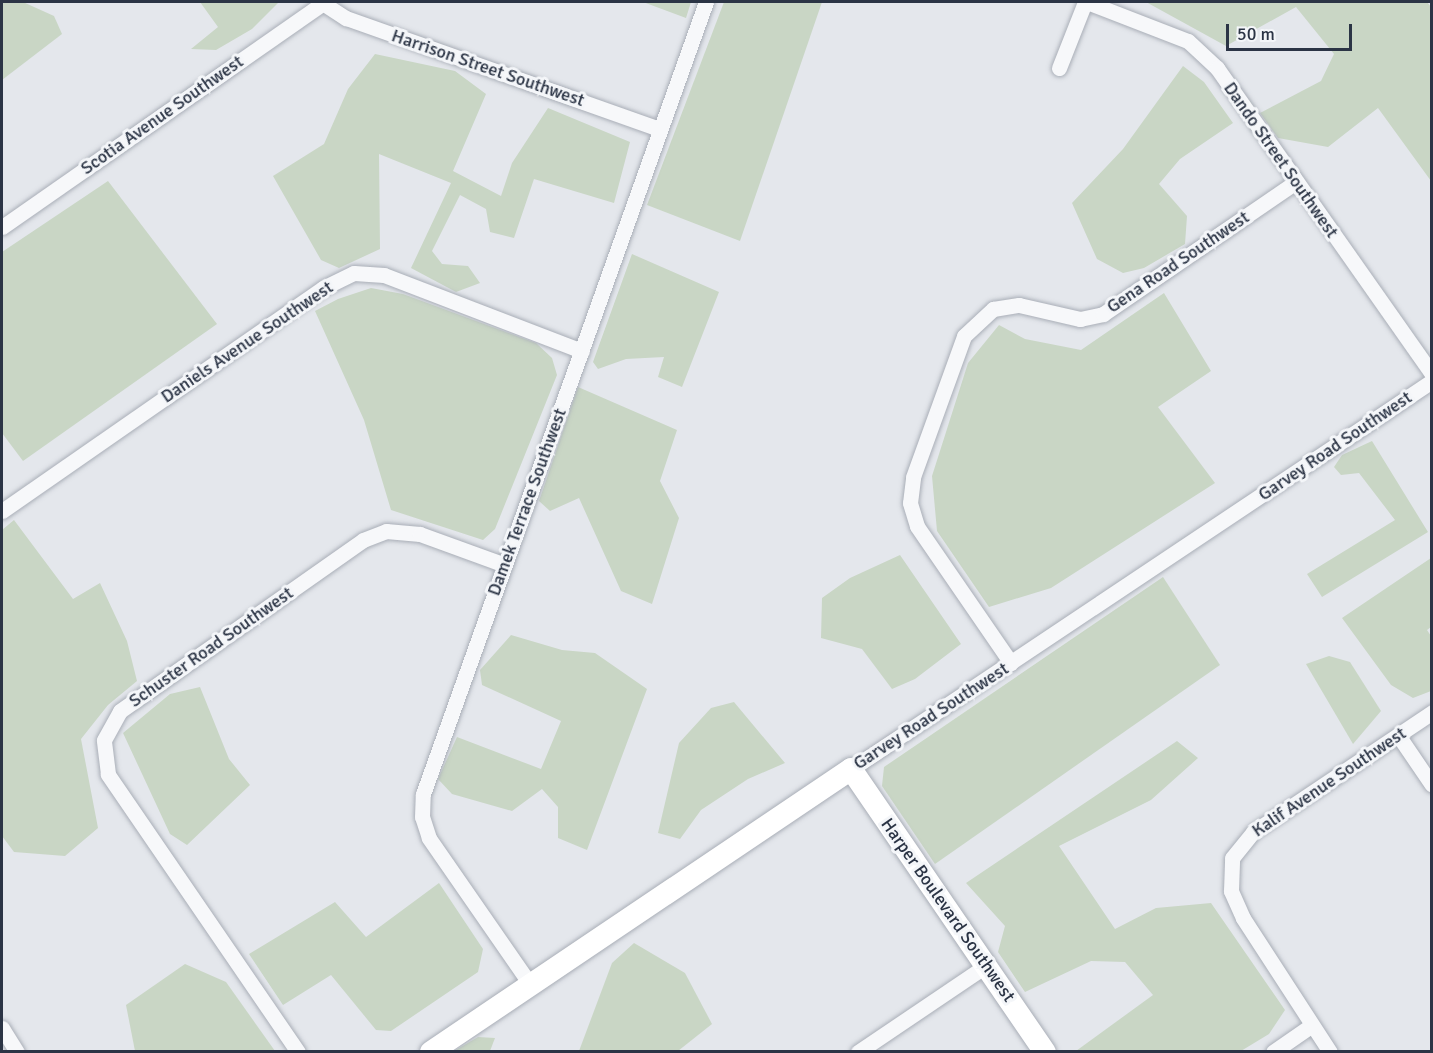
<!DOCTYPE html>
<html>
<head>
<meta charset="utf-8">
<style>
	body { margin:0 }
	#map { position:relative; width:1433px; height:1053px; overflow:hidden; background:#e4e7ec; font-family:Signika,sans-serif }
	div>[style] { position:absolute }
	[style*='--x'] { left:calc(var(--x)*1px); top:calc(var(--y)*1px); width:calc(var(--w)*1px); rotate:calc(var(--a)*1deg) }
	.green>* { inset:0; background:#c9d6c5 }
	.roads { filter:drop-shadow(0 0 2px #a9aeb7) drop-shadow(0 0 2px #a9aeb7) }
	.street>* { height:15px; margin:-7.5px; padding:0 7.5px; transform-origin:7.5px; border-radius:7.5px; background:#f7f8fa }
	.secondary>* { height:22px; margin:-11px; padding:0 11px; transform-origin:11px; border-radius:11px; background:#fff }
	span { translate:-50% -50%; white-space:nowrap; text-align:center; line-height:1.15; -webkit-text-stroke:6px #f4f6f9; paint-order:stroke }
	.street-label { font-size:18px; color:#2b3445 }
	.frame { position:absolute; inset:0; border:3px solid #2b3445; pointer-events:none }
	.scale { position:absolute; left:1226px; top:24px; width:126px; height:27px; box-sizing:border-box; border:3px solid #2b3445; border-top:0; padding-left:8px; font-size:18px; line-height:21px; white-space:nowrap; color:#2b3445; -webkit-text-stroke:4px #f4f6f9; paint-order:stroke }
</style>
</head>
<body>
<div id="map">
	<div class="green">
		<i style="clip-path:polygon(2px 2px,23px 2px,54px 16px,62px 34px,2px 80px)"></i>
		<i style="clip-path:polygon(200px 2px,279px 2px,252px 29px,216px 50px,191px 49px,218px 27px)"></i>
		<i style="clip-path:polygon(643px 2px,691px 2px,686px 18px)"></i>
		<i style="clip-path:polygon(724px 2px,822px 2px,740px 241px,647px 205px)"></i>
		<i style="clip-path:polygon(1146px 2px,1427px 2px,1432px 8px,1431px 181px,1378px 108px,1328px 147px,1278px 138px,1260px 113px,1321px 81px,1334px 54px,1296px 7px,1226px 46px)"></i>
		<i style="clip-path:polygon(375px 54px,455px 71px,486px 94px,453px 171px,501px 196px,512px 163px,548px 108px,630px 142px,614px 203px,534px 179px,514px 238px,490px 232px,486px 209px,460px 195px,432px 251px,442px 264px,468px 266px,480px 283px,456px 292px,411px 268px,451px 183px,379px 154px,380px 249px,339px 268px,321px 260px,273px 176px,324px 144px,348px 89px)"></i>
		<i style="clip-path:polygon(1183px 66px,1204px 82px,1233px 123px,1180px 159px,1159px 184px,1187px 216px,1185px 244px,1144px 268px,1123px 273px,1097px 259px,1072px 203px,1123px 149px)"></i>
		<i style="clip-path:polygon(108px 181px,217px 324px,23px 461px,2px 433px,2px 252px)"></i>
		<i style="clip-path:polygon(632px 254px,719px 292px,682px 387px,658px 377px,664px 357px,626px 359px,598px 369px,593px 362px)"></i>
		<i style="clip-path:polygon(371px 288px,403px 294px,536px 343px,552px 358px,557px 375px,495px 529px,483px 540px,391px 510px,364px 420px,315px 311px,338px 299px)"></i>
		<i style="clip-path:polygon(1164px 293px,1211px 371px,1158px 407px,1215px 483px,1051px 588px,989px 607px,937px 531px,932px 476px,968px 363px,999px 325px,1025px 339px,1081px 350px)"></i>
		<i style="clip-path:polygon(578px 387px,677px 430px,660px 481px,679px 518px,652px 604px,621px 591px,579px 498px,550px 511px,539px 501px)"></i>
		<i style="clip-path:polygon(1372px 441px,1428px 532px,1322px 597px,1307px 574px,1395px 520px,1359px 473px,1341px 475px,1334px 467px,1342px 455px)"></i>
		<i style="clip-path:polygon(14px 520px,73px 599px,100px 583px,127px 641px,137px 681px,108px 705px,81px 739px,98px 828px,65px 856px,14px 852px,2px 836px,2px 530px)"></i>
		<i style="clip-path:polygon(900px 555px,961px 644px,915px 679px,892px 689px,862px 649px,821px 638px,822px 598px,850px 578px)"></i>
		<i style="clip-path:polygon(1431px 558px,1431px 627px,1427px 630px,1431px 636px,1431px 691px,1413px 698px,1391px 685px,1342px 618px)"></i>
		<i style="clip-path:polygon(1163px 577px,1220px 665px,935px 864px,882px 786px,884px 767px)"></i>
		<i style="clip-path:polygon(511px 635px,562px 650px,595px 653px,647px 689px,587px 850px,558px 838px,558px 807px,542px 789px,512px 811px,452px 794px,438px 779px,457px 737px,541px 769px,561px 721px,482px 685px,480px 670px)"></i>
		<i style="clip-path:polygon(1329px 656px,1350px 662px,1381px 711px,1353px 744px,1306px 664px)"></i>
		<i style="clip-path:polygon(200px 687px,229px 759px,250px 785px,187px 845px,170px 834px,123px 733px,170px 694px)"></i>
		<i style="clip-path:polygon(734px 702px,785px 763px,748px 779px,701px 810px,680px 839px,658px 833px,679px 743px,711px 708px)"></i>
		<i style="clip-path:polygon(1177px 741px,1198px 758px,1151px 800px,1059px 846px,1115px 929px,1156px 908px,1211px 903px,1285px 1010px,1269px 1034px,1241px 1051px,1076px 1051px,1153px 995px,1125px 962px,1091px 961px,1025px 992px,998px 952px,1005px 926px,966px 883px)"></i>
		<i style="clip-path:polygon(439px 883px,483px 949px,478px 972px,391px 1031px,376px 1030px,331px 975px,283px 1005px,249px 954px,335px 902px,366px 937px)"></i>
		<i style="clip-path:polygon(634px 943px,685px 973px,712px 1024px,678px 1051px,579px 1051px,612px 963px)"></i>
		<i style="clip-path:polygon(185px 964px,226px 982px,275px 1051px,135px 1051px,126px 1005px)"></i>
		<i style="clip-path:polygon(478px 1037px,495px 1038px,490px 1051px,454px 1051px)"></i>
	</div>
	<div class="roads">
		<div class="street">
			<i style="--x:321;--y:2;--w:30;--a:33"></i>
			<i style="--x:346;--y:18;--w:332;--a:19.5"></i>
			<i style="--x:1087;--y:2;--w:108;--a:21.1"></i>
			<i style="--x:1188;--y:41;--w:40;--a:43"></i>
			<i style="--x:1217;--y:68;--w:374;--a:54.9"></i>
			<i style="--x:1059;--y:68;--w:71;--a:-68.5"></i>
			<i style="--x:2;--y:227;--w:391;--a:-34.9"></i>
			<i style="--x:2;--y:511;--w:391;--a:-34.8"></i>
			<i style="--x:323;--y:288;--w:34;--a:-26"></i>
			<i style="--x:354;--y:273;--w:30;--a:4"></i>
			<i style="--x:384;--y:275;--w:212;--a:21"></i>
			<i style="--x:1011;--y:663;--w:166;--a:-124.5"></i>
			<i style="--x:917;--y:526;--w:24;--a:-107"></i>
			<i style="--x:910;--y:503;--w:26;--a:-83"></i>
			<i style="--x:913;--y:477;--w:150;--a:-70.1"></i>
			<i style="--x:964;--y:336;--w:40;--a:-43"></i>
			<i style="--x:993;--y:309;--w:26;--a:-9"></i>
			<i style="--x:1019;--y:305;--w:63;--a:12.9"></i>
			<i style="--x:1080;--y:319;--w:24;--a:-12"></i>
			<i style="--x:1103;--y:314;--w:234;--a:-34.4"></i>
			<i style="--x:1398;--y:735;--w:60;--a:55.8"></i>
			<i style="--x:851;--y:769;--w:699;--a:-33.74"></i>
			<i style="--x:530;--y:984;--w:178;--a:-124.7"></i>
			<i style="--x:429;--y:838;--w:22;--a:-108"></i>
			<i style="--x:422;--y:817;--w:23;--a:-88"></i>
			<i style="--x:423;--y:794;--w:841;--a:-70.34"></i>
			<i style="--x:2;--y:1028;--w:28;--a:58"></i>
			<i style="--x:298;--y:1052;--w:337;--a:-124.4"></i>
			<i style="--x:108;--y:774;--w:34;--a:-97"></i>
			<i style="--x:104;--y:740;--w:33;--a:-61"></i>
			<i style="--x:120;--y:711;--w:297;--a:-35.1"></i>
			<i style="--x:363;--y:540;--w:25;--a:-21"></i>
			<i style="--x:386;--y:531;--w:34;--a:5"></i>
			<i style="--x:420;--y:534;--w:90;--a:20"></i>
			<i style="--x:858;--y:1052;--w:156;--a:-34"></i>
			<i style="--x:1273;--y:1052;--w:47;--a:-34.7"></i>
			<i style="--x:1330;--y:1052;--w:160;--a:-123"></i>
			<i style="--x:1243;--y:918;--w:30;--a:-114"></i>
			<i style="--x:1231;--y:891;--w:33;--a:-88"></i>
			<i style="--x:1232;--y:858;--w:33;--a:-51"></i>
			<i style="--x:1253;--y:832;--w:216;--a:-33.8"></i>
		</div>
		<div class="secondary">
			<i style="--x:431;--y:1052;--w:506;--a:-33.97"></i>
			<i style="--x:851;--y:769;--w:343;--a:55.6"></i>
		</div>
	</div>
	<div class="street-label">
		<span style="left:488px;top:68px;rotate:19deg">Harrison Street Southwest</span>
		<span style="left:162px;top:115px;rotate:-35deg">Scotia Avenue Southwest</span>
		<span style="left:1281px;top:160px;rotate:55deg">Dando Street Southwest</span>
		<span style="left:1178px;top:262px;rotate:-34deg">Gena Road Southwest</span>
		<span style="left:247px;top:342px;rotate:-34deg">Daniels Avenue Southwest</span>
		<span style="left:1335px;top:446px;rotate:-34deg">Garvey Road Southwest</span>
		<span style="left:527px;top:502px;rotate:-70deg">Damek Terrace Southwest</span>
		<span style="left:211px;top:647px;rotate:-35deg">Schuster Road Southwest</span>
		<span style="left:931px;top:716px;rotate:-33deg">Garvey Road Southwest</span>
		<span style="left:1329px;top:782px;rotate:-34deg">Kalif Avenue Southwest</span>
		<span style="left:948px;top:910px;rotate:55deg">Harper Boulevard Southwest</span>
	</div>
	<div class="frame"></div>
	<div class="scale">50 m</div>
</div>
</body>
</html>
